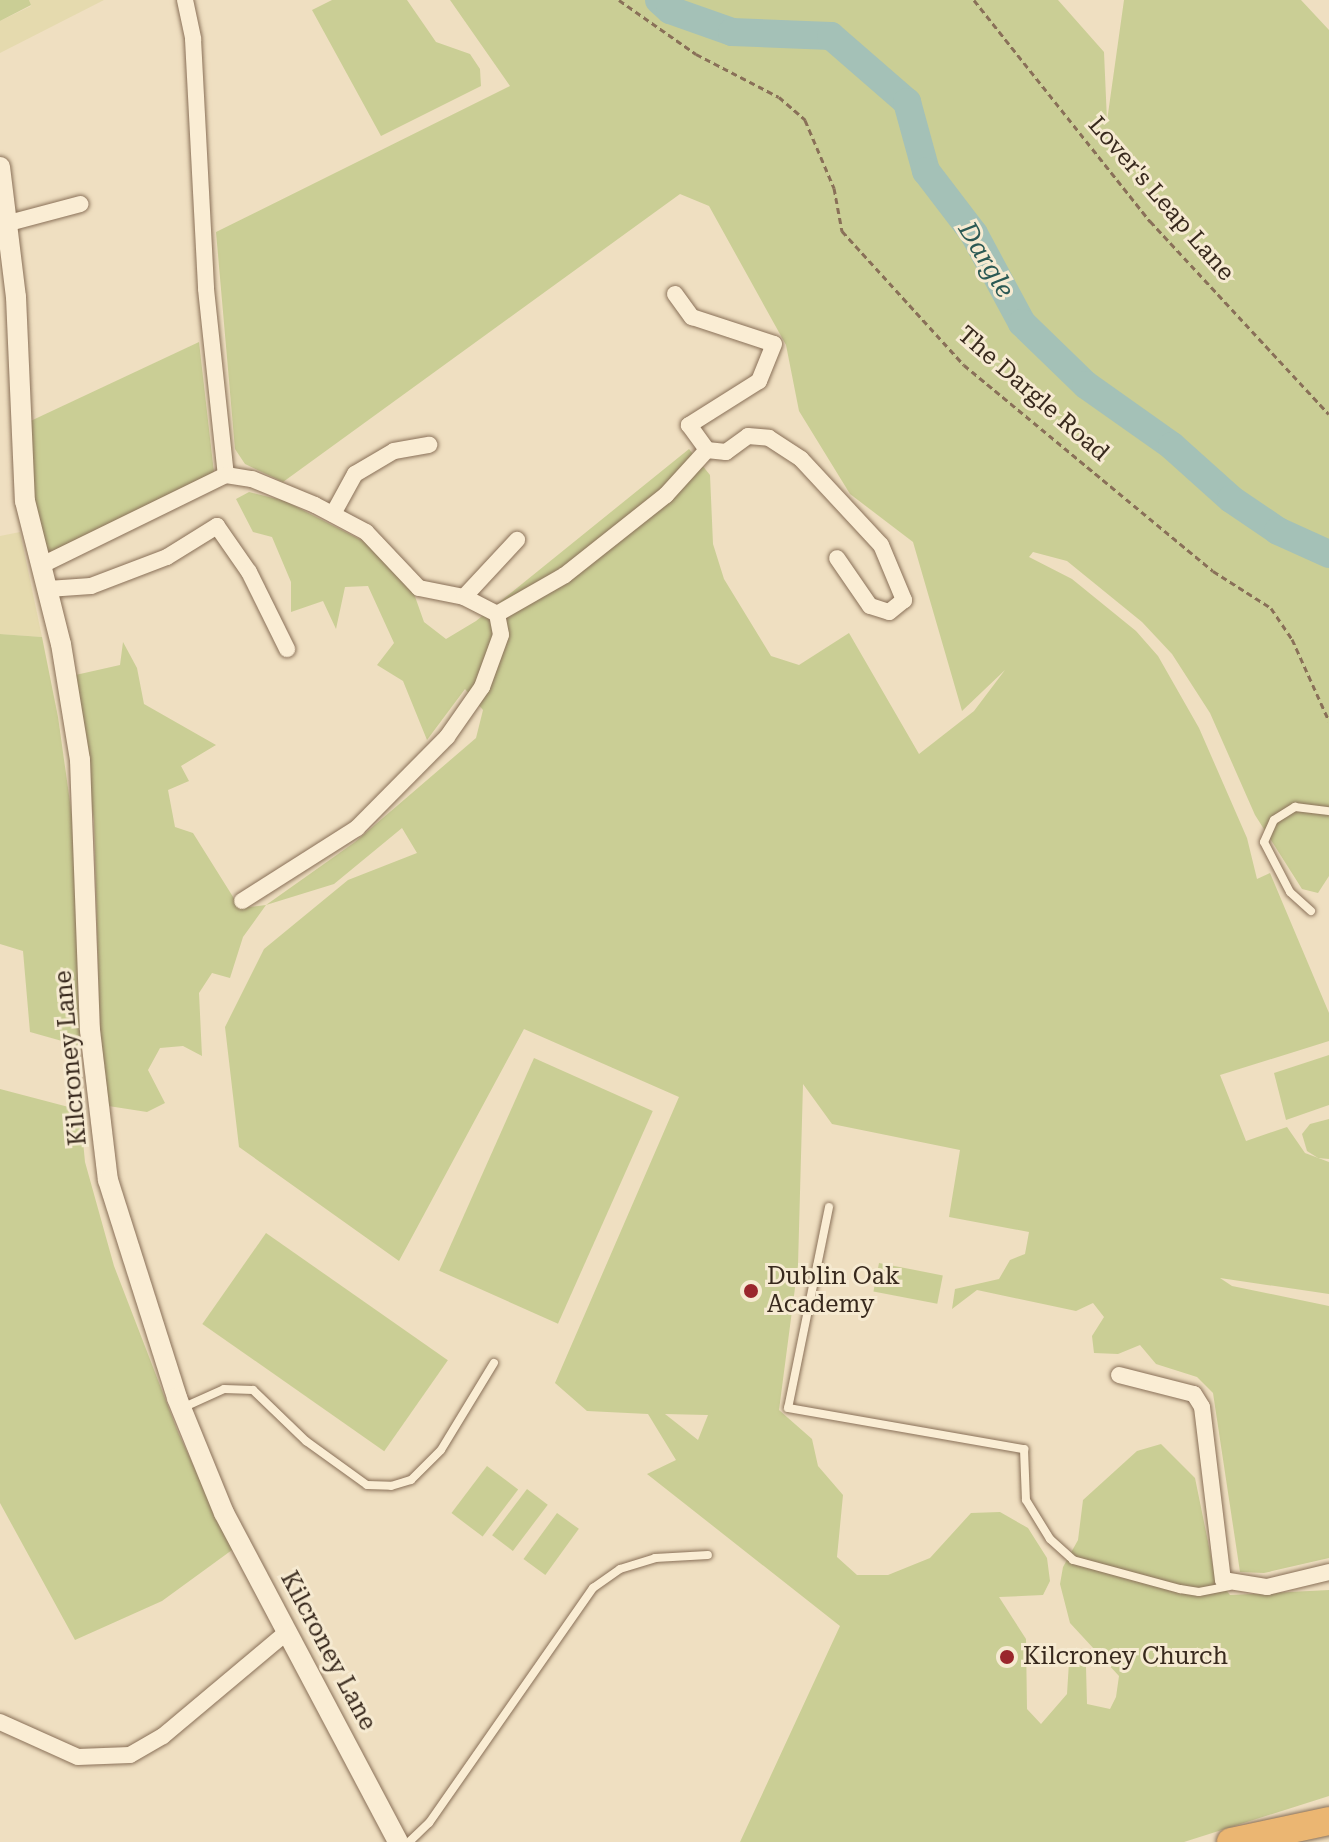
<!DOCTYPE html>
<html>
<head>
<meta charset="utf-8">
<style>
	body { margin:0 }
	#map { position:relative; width:1329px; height:1842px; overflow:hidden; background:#efdfc1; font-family:"Roboto Serif",serif }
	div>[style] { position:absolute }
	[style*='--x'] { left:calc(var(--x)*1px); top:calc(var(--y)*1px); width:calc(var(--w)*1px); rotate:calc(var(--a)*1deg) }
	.farmland>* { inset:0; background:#e5daae }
	.green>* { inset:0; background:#cace95; transform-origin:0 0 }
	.river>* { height:28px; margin:-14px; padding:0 14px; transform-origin:14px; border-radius:14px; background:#a4c1b7 }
	.path>* { height:3px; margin-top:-1.5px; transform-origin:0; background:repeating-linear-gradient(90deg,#897058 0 6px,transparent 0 10px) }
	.roads { filter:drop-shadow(0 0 2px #897058) drop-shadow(0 0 2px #897058) }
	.service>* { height:8px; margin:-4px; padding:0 4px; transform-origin:4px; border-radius:4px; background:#faedd4 }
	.minor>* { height:16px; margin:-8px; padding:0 8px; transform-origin:8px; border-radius:8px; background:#faedd4 }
	.tertiary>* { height:20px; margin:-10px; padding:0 10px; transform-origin:10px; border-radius:10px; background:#faedd4 }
	.trunk>* { height:28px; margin:-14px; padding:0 14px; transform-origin:14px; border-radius:14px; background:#ebb672 }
	.dots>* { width:22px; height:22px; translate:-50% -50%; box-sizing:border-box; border:4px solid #f6ead1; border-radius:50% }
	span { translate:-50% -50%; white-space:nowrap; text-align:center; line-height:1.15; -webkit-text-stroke:6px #f6ead1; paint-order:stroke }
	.street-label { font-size:24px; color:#38291d }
	.poi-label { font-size:24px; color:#38291d }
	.left { translate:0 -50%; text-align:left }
	.water-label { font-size:26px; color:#2b5954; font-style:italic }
</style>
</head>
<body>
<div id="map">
	<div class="farmland">
		<i style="clip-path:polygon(29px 0,104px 0,0 53px,0 21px,31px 6px)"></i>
		<i style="clip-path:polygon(20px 532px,42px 637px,0 634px,0 536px)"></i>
	</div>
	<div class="green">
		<i style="clip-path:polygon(0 0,29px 0,31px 5px,0 21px)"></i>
		<i style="clip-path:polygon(332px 0,407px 0,436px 42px,470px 54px,480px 69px,481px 86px,381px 136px,312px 10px)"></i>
		<i style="clip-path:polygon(evenodd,450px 0,1058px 0,1104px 52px,1107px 121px,1124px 0,1301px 0,1329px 30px,1329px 876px,1318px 893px,1302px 889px,1255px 815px,1210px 713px,1172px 654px,1142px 622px,1067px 561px,1033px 552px,1029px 557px,1072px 579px,1136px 631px,1158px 656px,1199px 728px,1247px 838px,1257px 879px,1270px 873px,1329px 1013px,1329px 1041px,1220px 1075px,1246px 1141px,1287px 1127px,1305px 1153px,1329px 1162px,1329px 1294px,1220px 1278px,1232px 1286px,1329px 1306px,1329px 1558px,1264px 1573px,1240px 1572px,1213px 1393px,1197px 1377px,1156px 1364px,1140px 1345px,1118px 1354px,1094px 1353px,1092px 1336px,1104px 1317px,1093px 1303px,1076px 1311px,977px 1290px,952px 1309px,955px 1289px,999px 1279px,1010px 1260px,1025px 1254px,1029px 1232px,949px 1217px,960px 1150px,832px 1124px,803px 1084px,798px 1265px,779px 1410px,812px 1439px,818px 1466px,843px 1495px,837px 1557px,857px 1575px,888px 1575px,930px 1558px,971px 1513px,1000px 1512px,1028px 1528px,1047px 1558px,1050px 1581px,1043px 1595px,999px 1597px,1026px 1639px,1027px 1709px,1041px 1724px,1067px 1694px,1069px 1662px,1086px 1667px,1087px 1704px,1110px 1709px,1116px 1697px,1119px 1676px,1070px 1623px,1060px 1584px,1063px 1567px,1078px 1540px,1083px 1500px,1137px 1451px,1161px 1444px,1195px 1478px,1215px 1576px,1230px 1595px,1329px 1590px,1329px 1796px,1184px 1842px,740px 1842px,840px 1626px,647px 1474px,676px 1460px,648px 1414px,587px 1411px,555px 1383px,679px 1097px,524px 1029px,399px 1261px,239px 1147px,225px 1027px,264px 949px,348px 880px,417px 853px,402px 828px,334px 884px,266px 905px,243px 937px,230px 978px,212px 973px,199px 993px,202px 1056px,183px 1046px,160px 1048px,148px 1070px,165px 1103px,147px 1112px,102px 1105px,94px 820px,71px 676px,120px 665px,123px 642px,137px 668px,144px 704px,216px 745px,181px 766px,189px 781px,168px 790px,175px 827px,193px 833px,240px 908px,266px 905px,355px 842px,476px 738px,483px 710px,465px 689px,427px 740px,403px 681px,377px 665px,394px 643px,368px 586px,345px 587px,336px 629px,323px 601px,291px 612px,291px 582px,272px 537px,253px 532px,236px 499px,249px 492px,285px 501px,367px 543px,412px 588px,424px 622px,446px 639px,476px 621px,689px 449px,710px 475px,713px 544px,724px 579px,771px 656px,799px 665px,849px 633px,919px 754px,974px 711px,1005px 670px,962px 711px,913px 542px,850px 494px,799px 411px,786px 345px,709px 206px,680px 194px,283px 482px,245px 464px,235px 449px,216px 232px,510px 86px,450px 0,665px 1414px,707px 1415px,708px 1415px,698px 1440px,665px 1414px)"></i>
		<i style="clip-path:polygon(199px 342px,214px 473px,49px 553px,34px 515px,22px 425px)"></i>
		<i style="clip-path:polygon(0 634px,42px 637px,58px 717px,80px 873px,80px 1063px,62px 1041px,30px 1032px,23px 951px,0 944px)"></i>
		<i style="clip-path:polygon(1329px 1055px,1329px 1105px,1286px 1120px,1274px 1073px)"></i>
		<i style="left:534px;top:1058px;width:130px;height:233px;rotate:24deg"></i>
		<i style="clip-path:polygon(0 1089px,80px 1110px,85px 1162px,114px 1266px,178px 1432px,232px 1550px,162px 1601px,75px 1640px,0 1503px)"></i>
		<i style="clip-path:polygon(1329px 1119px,1329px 1159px,1318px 1158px,1307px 1151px,1302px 1134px,1310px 1124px)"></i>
		<i style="left:266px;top:1233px;width:222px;height:111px;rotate:35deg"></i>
		<i style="left:879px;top:1263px;width:65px;height:29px;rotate:11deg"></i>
		<i style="left:487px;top:1466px;width:39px;height:59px;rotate:37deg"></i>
		<i style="left:527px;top:1489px;width:26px;height:58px;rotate:37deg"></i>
		<i style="left:557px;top:1513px;width:27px;height:57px;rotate:36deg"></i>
	</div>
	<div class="river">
		<i style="--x:659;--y:0;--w:15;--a:42"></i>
		<i style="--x:670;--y:10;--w:66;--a:19.5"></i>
		<i style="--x:732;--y:32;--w:99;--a:2.3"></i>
		<i style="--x:831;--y:36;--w:101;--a:41"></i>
		<i style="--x:907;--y:102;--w:72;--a:74.6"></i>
		<i style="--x:926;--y:171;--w:79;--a:52.7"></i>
		<i style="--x:974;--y:234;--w:101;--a:61.7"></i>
		<i style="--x:1022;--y:323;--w:89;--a:44.1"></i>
		<i style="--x:1086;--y:385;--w:105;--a:35.3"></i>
		<i style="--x:1172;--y:446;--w:79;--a:41.9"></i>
		<i style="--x:1231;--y:499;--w:57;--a:34.2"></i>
		<i style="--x:1278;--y:531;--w:56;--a:24.3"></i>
	</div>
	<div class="path">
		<i style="--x:619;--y:0;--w:94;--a:35"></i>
		<i style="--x:696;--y:54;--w:93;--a:27.4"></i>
		<i style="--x:779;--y:97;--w:35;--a:41"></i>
		<i style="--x:805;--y:120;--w:74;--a:66.9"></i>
		<i style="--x:834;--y:188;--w:44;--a:79.5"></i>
		<i style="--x:842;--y:231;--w:181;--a:47.7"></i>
		<i style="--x:964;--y:365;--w:323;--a:39.6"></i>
		<i style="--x:1213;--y:571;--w:69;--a:32.5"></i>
		<i style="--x:1271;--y:608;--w:37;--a:56"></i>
		<i style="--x:1292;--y:639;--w:90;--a:65.7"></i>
		<i style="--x:974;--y:0;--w:283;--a:51.5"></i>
		<i style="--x:1150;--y:221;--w:263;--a:47.2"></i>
	</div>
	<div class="roads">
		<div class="service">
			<i style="--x:1311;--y:911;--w:28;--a:-138"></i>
			<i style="--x:1290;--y:892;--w:56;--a:-117.5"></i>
			<i style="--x:1264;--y:842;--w:24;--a:-66"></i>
			<i style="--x:1274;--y:820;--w:25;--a:-32"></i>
			<i style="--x:1295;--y:807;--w:34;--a:7"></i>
			<i style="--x:829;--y:1207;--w:205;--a:101.5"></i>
			<i style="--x:788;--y:1408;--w:240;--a:9.9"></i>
			<i style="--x:1024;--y:1449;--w:51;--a:87.8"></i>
			<i style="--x:1026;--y:1500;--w:46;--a:58.4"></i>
			<i style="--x:1050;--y:1539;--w:31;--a:42"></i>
			<i style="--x:1073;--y:1560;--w:111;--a:15.2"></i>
			<i style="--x:1180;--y:1589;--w:19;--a:9"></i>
			<i style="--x:1199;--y:1592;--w:31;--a:-11"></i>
			<i style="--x:182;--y:1408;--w:46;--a:-24.3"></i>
			<i style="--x:224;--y:1389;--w:29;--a:2"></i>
			<i style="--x:253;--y:1390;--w:74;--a:43.9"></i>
			<i style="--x:306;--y:1441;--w:75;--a:35.8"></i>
			<i style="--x:367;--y:1485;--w:24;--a:2"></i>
			<i style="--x:391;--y:1486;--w:21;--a:-17"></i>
			<i style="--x:411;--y:1480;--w:42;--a:-45"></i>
			<i style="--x:441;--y:1450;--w:102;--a:-58.7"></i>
			<i style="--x:409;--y:1842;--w:28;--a:-44"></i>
			<i style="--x:429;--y:1823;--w:287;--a:-55.1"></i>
			<i style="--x:593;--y:1588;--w:33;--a:-35"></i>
			<i style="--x:620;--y:1569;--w:37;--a:-17"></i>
			<i style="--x:655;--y:1558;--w:53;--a:-3.2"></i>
		</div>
		<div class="minor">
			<i style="--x:185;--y:0;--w:40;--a:78"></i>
			<i style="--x:193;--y:39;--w:250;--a:87"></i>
			<i style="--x:206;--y:289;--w:187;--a:83.9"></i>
			<i style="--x:9;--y:223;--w:74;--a:-14.8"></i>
			<i style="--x:675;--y:294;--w:29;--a:54"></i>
			<i style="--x:692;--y:317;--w:86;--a:18.2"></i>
			<i style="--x:774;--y:344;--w:40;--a:112"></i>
			<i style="--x:759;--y:381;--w:83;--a:147.8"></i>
			<i style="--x:689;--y:425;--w:31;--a:54"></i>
			<i style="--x:707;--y:450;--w:19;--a:6"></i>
			<i style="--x:726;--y:452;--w:27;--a:-36"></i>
			<i style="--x:748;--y:436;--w:21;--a:5"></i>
			<i style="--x:769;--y:438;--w:38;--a:33"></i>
			<i style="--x:801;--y:459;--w:117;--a:47.1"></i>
			<i style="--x:881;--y:545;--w:60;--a:67.3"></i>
			<i style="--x:904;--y:600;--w:19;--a:141"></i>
			<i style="--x:889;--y:612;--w:20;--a:-162"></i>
			<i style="--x:870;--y:606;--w:58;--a:-124.5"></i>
			<i style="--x:333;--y:514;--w:46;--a:-61.2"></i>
			<i style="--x:355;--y:474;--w:45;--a:-30.5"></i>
			<i style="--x:394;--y:451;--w:36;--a:-10"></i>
			<i style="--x:42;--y:565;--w:205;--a:-26.1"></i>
			<i style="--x:226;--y:475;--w:26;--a:9"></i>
			<i style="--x:252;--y:479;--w:68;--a:22.4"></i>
			<i style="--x:315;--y:505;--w:58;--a:27.9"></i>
			<i style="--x:366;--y:532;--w:77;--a:46.6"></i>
			<i style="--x:419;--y:588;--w:46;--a:11.3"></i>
			<i style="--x:464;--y:597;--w:37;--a:27"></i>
			<i style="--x:497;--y:614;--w:21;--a:79"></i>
			<i style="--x:501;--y:635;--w:55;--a:110.1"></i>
			<i style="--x:482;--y:687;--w:61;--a:125"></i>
			<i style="--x:447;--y:737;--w:128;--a:134.7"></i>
			<i style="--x:357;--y:828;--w:136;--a:147.6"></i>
			<i style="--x:48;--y:589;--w:43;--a:-4"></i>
			<i style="--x:91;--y:586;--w:81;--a:-20.9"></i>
			<i style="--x:167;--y:557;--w:59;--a:-31.8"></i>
			<i style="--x:217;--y:526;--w:56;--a:55.2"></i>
			<i style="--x:249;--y:572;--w:86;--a:63.7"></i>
			<i style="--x:464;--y:597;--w:78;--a:-47.1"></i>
			<i style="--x:497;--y:614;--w:78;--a:-29.8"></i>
			<i style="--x:565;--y:575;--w:129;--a:-38.4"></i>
			<i style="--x:666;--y:495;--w:61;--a:-47.7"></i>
			<i style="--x:1119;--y:1375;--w:77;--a:14.2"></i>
			<i style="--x:1194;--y:1394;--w:15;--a:58"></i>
			<i style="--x:1202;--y:1407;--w:174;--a:83.1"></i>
			<i style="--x:1223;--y:1580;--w:45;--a:9"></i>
			<i style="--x:1267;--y:1587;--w:64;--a:-13.6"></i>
			<i style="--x:0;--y:1722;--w:85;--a:24.2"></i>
			<i style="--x:78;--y:1757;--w:52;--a:-2.2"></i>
			<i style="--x:130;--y:1755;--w:38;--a:-30"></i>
			<i style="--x:163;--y:1736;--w:163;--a:-40"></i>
		</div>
		<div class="tertiary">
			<i style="--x:0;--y:167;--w:131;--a:83"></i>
			<i style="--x:16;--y:297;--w:204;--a:87.5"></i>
			<i style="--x:25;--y:501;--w:147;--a:75.9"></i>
			<i style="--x:61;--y:644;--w:118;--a:80.7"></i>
			<i style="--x:80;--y:760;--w:270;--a:87.9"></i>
			<i style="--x:90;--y:1030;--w:151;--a:83.2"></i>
			<i style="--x:108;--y:1180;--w:229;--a:72.4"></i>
			<i style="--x:177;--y:1398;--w:124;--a:67.8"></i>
			<i style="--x:224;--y:1513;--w:372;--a:62.1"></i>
		</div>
		<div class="trunk">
			<i style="--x:1231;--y:1842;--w:100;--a:-12.1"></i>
		</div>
	</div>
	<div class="dots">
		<i style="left:751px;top:1291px;background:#9a262c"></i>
		<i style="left:1007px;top:1657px;background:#9a262c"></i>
	</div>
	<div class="street-label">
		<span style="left:1161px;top:199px;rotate:49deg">Lover's Leap Lane</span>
		<span style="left:1033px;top:394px;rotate:41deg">The Dargle Road</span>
		<span style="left:71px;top:1058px;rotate:-95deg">Kilcroney Lane</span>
		<span style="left:328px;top:1651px;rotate:62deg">Kilcroney Lane</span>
	</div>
	<div class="poi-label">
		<span class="left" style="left:767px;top:1291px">Dublin Oak<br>Academy</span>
		<span class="left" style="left:1023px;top:1657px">Kilcroney Church</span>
	</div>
	<div class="water-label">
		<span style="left:986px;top:260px;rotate:59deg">Dargle</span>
	</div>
</div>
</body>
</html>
